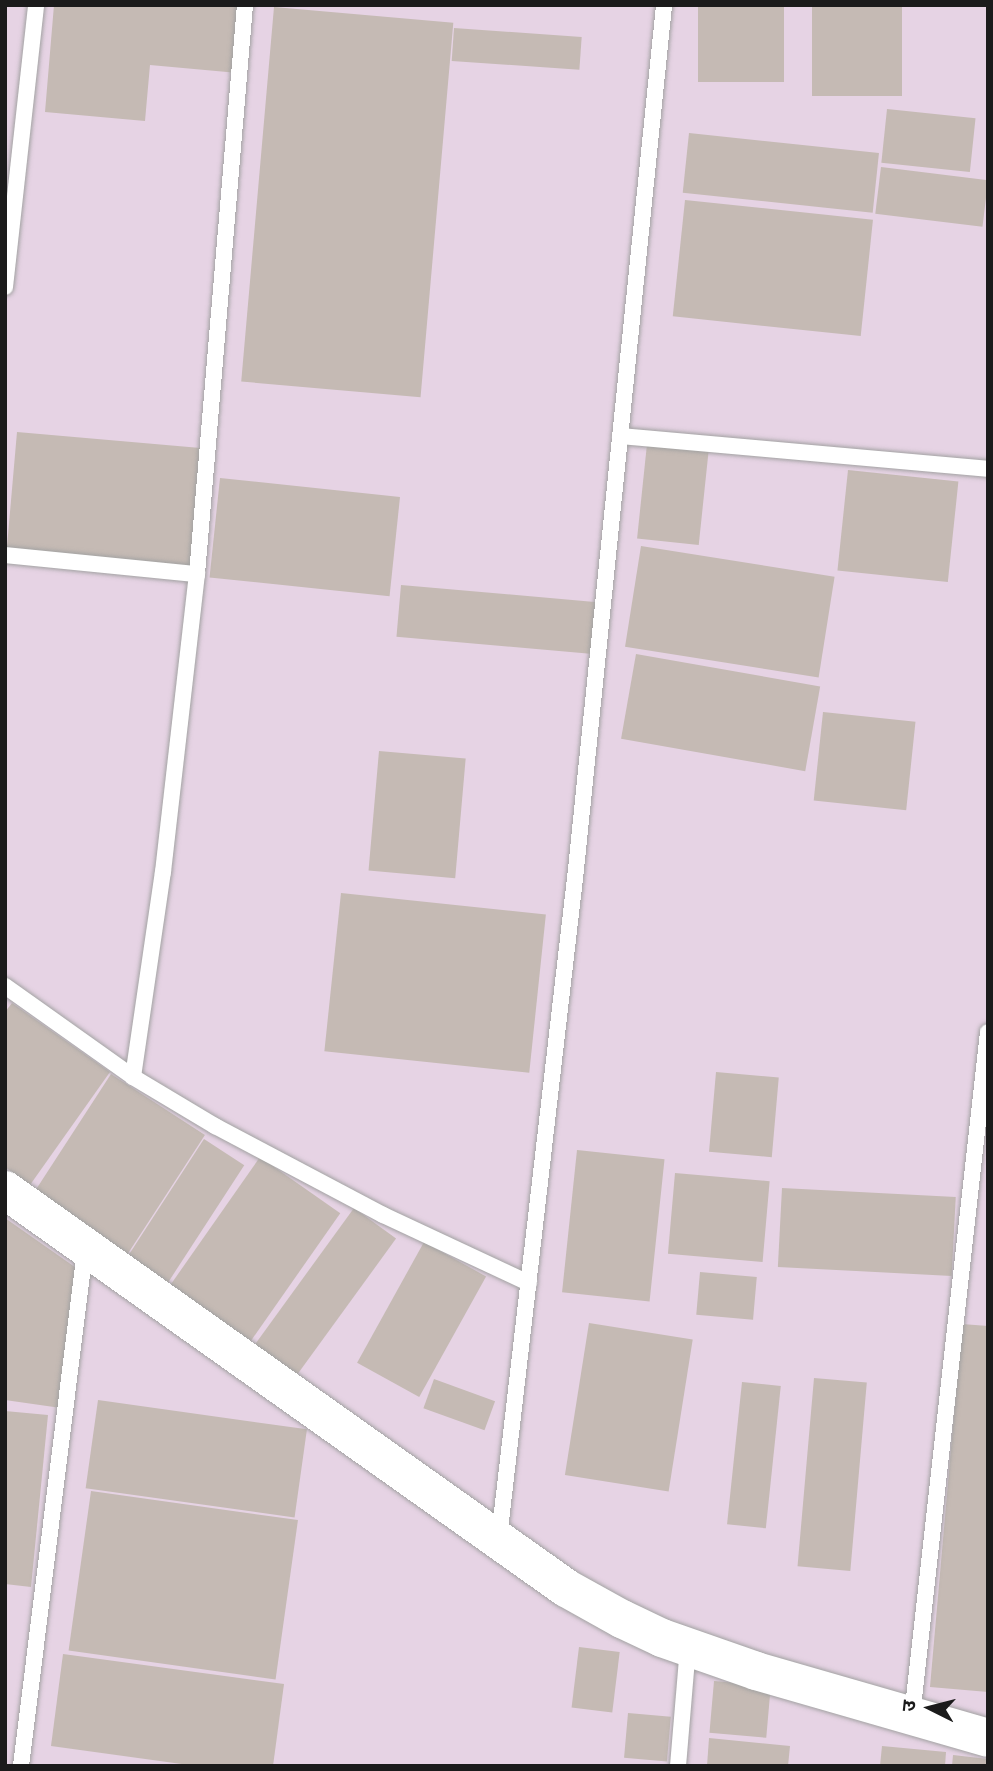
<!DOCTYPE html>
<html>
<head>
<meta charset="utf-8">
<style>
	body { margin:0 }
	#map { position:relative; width:993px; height:1771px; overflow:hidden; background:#ede8e1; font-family:Montserrat,"Noto Sans Devanagari",sans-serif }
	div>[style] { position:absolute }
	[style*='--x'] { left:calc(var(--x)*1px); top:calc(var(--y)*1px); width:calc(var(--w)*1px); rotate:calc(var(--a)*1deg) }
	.industrial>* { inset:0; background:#e6d3e4; transform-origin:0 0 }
	.building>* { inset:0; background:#c5bab4; transform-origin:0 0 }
	.roads { filter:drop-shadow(0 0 2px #a2a2a2) drop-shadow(0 0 2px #a2a2a2) }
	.service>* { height:16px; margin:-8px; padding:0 8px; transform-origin:8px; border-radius:8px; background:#fff }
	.tertiary>* { height:38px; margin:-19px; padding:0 19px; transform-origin:19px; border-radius:19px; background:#fff }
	span { translate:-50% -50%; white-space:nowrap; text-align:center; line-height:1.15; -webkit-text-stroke:6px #fff; paint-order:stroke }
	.frame { position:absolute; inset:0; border:7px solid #1b1b1b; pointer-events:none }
	.north { position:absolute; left:895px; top:1673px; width:70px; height:70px; -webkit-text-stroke:5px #fff; paint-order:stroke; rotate:276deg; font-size:19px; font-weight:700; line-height:28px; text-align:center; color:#1b1b1b }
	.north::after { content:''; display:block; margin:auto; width:24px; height:32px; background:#1b1b1b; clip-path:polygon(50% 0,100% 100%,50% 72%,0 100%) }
</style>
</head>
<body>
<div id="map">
	<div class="industrial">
		<i style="left:5px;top:5px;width:983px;height:1761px"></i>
	</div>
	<div class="building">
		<i style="clip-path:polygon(54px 5px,244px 5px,238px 73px,150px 65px,145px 121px,45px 112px)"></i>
		<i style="left:698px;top:5px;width:86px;height:77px"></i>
		<i style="left:812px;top:5px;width:90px;height:91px"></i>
		<i style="left:274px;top:7px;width:180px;height:376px;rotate:5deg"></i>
		<i style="left:454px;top:28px;width:128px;height:33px;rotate:4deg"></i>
		<i style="left:887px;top:109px;width:89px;height:54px;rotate:6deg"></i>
		<i style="left:689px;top:133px;width:191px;height:60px;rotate:6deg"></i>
		<i style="left:881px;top:167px;width:108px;height:47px;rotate:7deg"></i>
		<i style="left:685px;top:200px;width:189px;height:117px;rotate:6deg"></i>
		<i style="left:17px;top:432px;width:187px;height:120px;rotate:5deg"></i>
		<i style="left:647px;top:444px;width:62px;height:95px;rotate:6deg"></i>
		<i style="left:848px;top:470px;width:111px;height:101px;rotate:6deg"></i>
		<i style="left:220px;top:478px;width:181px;height:100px;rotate:6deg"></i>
		<i style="left:641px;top:546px;width:196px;height:102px;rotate:9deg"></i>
		<i style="left:401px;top:585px;width:200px;height:52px;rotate:5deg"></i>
		<i style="left:636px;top:654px;width:187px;height:86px;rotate:10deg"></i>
		<i style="left:823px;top:712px;width:93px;height:89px;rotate:6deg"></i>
		<i style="left:379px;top:751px;width:87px;height:120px;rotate:5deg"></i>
		<i style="left:341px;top:893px;width:206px;height:159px;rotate:6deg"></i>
		<i style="clip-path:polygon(12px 1003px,110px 1072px,30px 1185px,5px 1167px,5px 1012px)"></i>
		<i style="left:716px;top:1072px;width:63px;height:80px;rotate:5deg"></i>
		<i style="left:111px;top:1074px;width:112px;height:147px;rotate:33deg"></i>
		<i style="left:204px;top:1139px;width:48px;height:144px;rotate:33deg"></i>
		<i style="left:577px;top:1150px;width:88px;height:143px;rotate:6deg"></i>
		<i style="left:260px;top:1157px;width:98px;height:159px;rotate:35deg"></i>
		<i style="left:675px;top:1173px;width:95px;height:81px;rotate:5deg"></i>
		<i style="left:782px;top:1188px;width:174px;height:79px;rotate:3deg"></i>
		<i style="left:354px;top:1208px;width:52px;height:173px;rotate:36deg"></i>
		<i style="clip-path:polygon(5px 1218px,82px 1272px,61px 1408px,5px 1400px)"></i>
		<i style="left:424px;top:1242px;width:71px;height:138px;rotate:29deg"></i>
		<i style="left:700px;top:1272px;width:57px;height:43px;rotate:5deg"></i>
		<i style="left:589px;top:1323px;width:105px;height:154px;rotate:9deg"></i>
		<i style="clip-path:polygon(962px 1324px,988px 1326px,988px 1692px,930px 1687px)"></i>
		<i style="left:814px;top:1378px;width:53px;height:189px;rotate:5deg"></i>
		<i style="left:434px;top:1379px;width:65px;height:31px;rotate:20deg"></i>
		<i style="left:742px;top:1382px;width:39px;height:143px;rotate:6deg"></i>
		<i style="left:98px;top:1400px;width:211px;height:89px;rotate:8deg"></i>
		<i style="clip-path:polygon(5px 1411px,48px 1415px,31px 1587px,5px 1584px)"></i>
		<i style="left:91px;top:1491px;width:209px;height:161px;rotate:8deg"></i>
		<i style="left:579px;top:1647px;width:41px;height:61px;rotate:7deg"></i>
		<i style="clip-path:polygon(63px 1654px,284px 1684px,273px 1766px,196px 1766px,51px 1746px)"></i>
		<i style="left:714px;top:1681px;width:57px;height:52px;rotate:5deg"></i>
		<i style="left:628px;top:1713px;width:43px;height:45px;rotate:5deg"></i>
		<i style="clip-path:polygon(709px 1738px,790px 1746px,788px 1766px,707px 1766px)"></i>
		<i style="clip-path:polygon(882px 1746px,946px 1752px,945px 1766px,880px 1766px)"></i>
		<i style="clip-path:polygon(953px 1755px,988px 1759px,988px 1766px,952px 1766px)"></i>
	</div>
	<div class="roads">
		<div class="service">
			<i style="--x:5;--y:287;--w:284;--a:-83.7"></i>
			<i style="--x:620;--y:436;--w:369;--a:5.1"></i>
			<i style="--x:5;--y:555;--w:193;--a:5.7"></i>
			<i style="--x:5;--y:986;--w:157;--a:35.4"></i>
			<i style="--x:133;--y:1077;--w:96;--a:30.9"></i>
			<i style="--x:215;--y:1126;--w:190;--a:27.9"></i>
			<i style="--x:383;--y:1215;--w:161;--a:25"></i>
			<i style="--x:133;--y:1077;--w:207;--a:-81.7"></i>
			<i style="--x:163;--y:872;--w:300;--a:-83.5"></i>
			<i style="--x:197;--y:574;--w:571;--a:-85.18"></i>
			<i style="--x:499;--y:1538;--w:673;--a:-83.43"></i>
			<i style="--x:576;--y:869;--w:868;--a:-84.18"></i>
			<i style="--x:912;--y:1716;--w:688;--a:-83.66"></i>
			<i style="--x:21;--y:1766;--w:520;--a:-82.93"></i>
			<i style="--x:678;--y:1766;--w:118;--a:-85.2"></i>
		</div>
		<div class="tertiary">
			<i style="--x:5;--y:1190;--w:688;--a:35.35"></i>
			<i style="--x:566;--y:1588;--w:64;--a:29"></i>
			<i style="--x:622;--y:1619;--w:44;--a:25.4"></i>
			<i style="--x:662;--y:1638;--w:100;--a:19.3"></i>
			<i style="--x:756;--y:1671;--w:241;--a:16.1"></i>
		</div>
	</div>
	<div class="frame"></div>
	<div class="north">उ</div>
</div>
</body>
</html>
